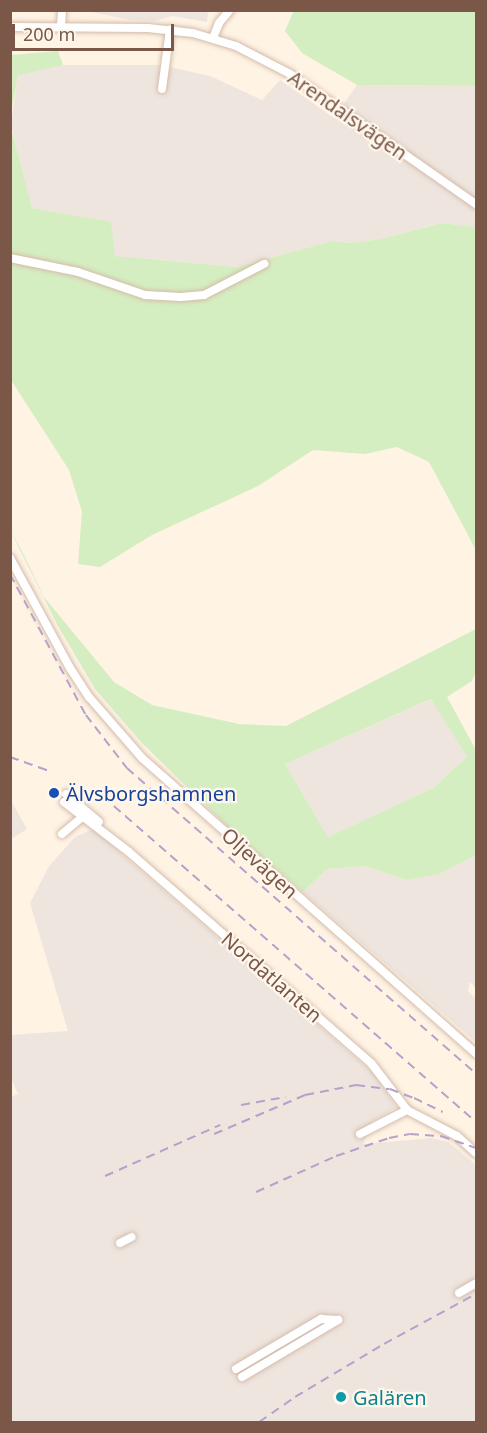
<!DOCTYPE html>
<html>
<head>
<meta charset="utf-8">
<style>
	body { margin:0 }
	#map { position:relative; width:487px; height:1433px; overflow:hidden; background:#fff3e4; font-family:"Noto Sans",sans-serif }
	div>[style] { position:absolute }
	[style*='--x'] { left:calc(var(--x)*1px); top:calc(var(--y)*1px); width:calc(var(--w)*1px); rotate:calc(var(--a)*1deg) }
	.industrial>* { inset:0; background:#eee5df }
	.green>* { inset:0; background:#d5eec1 }
	.roads { filter:drop-shadow(0 0 2px #d4bcab) drop-shadow(0 0 2px #d4bcab) }
	.minor>* { height:8px; margin:-4px; padding:0 4px; transform-origin:4px; border-radius:4px; background:#fff }
	.rail>* { height:1.5px; margin-top:-0.75px; transform-origin:0; background:repeating-linear-gradient(90deg,#b5a1ca 0 9px,transparent 0 15px) }
	.dots>* { width:16px; height:16px; translate:-50% -50%; box-sizing:border-box; border:3px solid #fff7ed; border-radius:50% }
	span { translate:-50% -50%; white-space:nowrap; text-align:center; line-height:1.15; -webkit-text-stroke:4.5px #fff7ed; paint-order:stroke }
	.street-label { font-size:20px; color:#7a5746 }
	.transit-label { font-size:20px; color:#164399 }
	.left { translate:0 -50%; text-align:left }
	.culture-label { font-size:20px; color:#0d838f }
	.frame { position:absolute; inset:0; border:12px solid #7a5746; pointer-events:none }
	.scale { position:absolute; left:12px; top:24px; width:162px; height:27px; box-sizing:border-box; border:3px solid #7a5746; border-top:0; padding-left:8px; font-size:18px; line-height:21px; white-space:nowrap; color:#7a5746; -webkit-text-stroke:4px #fff7ed; paint-order:stroke }
</style>
</head>
<body>
<div id="map">
	<div class="industrial">
		<i style="clip-path:polygon(86px 11px,208px 11px,207px 22px,172px 16px,155px 21px,131px 20px)"></i>
		<i style="clip-path:polygon(63px 65px,160px 65px,210px 76px,262px 100px,280px 80px,334px 118px,357px 85px,476px 86px,476px 227px,441px 223px,380px 239px,351px 243px,332px 241px,237px 267px,114px 256px,110px 222px,32px 208px,20px 166px,11px 124px,18px 74px)"></i>
		<i style="clip-path:polygon(432px 699px,467px 757px,433px 788px,328px 837px,285px 764px)"></i>
		<i style="clip-path:polygon(10px 799px,27px 829px,11px 839px,10px 839px)"></i>
		<i style="clip-path:polygon(93px 829px,373px 1073px,396px 1107px,373px 1121px,363px 1144px,432px 1138px,448px 1142px,476px 1165px,476px 1422px,11px 1422px,10px 1097px,18px 1094px,11px 1078px,11px 1035px,68px 1031px,30px 903px,49px 866px,75px 837px)"></i>
		<i style="clip-path:polygon(476px 855px,476px 988px,470px 982px,468px 991px,476px 999px,476px 1042px,303px 892px,327px 869px,365px 866px,407px 880px,440px 874px)"></i>
	</div>
	<div class="green">
		<i style="clip-path:polygon(294px 10px,476px 11px,476px 86px,357px 85px,302px 53px,285px 31px)"></i>
		<i style="clip-path:polygon(58px 51px,63px 65px,18px 75px,11px 113px,11px 55px)"></i>
		<i style="clip-path:polygon(10px 124px,32px 208px,111px 222px,115px 256px,237px 267px,332px 241px,351px 243px,380px 239px,442px 223px,476px 227px,476px 550px,429px 462px,397px 447px,365px 454px,313px 450px,258px 486px,152px 535px,100px 567px,78px 564px,82px 512px,69px 470px,11px 380px)"></i>
		<i style="clip-path:polygon(evenodd,10px 530px,23px 553px,44px 597px,114px 682px,152px 705px,239px 724px,286px 726px,476px 629px,476px 672px,472px 681px,447px 697px,476px 750px,476px 855px,440px 874px,407px 880px,365px 866px,327px 869px,303px 892px,232px 831px,141px 742px,95px 689px,58px 626px,10px 530px,431px 699px,467px 757px,433px 788px,328px 837px,285px 764px,431px 699px)"></i>
	</div>
	<div class="roads">
		<div class="minor">
			<i style="--x:61;--y:26;--w:16;--a:-86"></i>
			<i style="--x:10;--y:27;--w:138;--a:0.4"></i>
			<i style="--x:148;--y:28;--w:45;--a:6.3"></i>
			<i style="--x:193;--y:33;--w:45;--a:16.8"></i>
			<i style="--x:236;--y:46;--w:61;--a:27.4"></i>
			<i style="--x:290;--y:74;--w:227;--a:35"></i>
			<i style="--x:213;--y:38;--w:16;--a:-68"></i>
			<i style="--x:219;--y:23;--w:17;--a:-50"></i>
			<i style="--x:162;--y:89;--w:60;--a:-82.3"></i>
			<i style="--x:10;--y:258;--w:69;--a:11.6"></i>
			<i style="--x:78;--y:272;--w:71;--a:18.9"></i>
			<i style="--x:145;--y:295;--w:36;--a:3"></i>
			<i style="--x:181;--y:297;--w:23;--a:-5"></i>
			<i style="--x:204;--y:295;--w:68;--a:-27.3"></i>
			<i style="--x:10;--y:558;--w:125;--a:61.4"></i>
			<i style="--x:70;--y:668;--w:35;--a:57"></i>
			<i style="--x:89;--y:697;--w:81;--a:49"></i>
			<i style="--x:142;--y:758;--w:446;--a:41.5"></i>
			<i style="--x:66;--y:794;--w:43;--a:40.3"></i>
			<i style="--x:64;--y:802;--w:82;--a:37.6"></i>
			<i style="--x:129;--y:852;--w:321;--a:41.1"></i>
			<i style="--x:371;--y:1063;--w:59;--a:52.5"></i>
			<i style="--x:407;--y:1110;--w:56;--a:27.5"></i>
			<i style="--x:457;--y:1136;--w:25;--a:42"></i>
			<i style="--x:62;--y:834;--w:33;--a:-40"></i>
			<i style="--x:360;--y:1134;--w:53;--a:-27.1"></i>
			<i style="--x:120;--y:1243;--w:13;--a:-27"></i>
			<i style="--x:459;--y:1293;--w:20;--a:-30"></i>
			<i style="--x:236;--y:1369;--w:99;--a:-30.5"></i>
			<i style="--x:321;--y:1319;--w:17;--a:3"></i>
			<i style="--x:242;--y:1377;--w:112;--a:-30.7"></i>
		</div>
	</div>
	<div class="rail">
		<i style="--x:10;--y:574;--w:160;--a:61.7"></i>
		<i style="--x:86;--y:715;--w:67;--a:52.3"></i>
		<i style="--x:127;--y:768;--w:463;--a:41.2"></i>
		<i style="--x:10;--y:757;--w:41;--a:19.7"></i>
		<i style="--x:114;--y:806;--w:481;--a:41.1"></i>
		<i style="--x:241;--y:1105;--w:45;--a:-10.3"></i>
		<i style="--x:214;--y:1134;--w:99;--a:-23.2"></i>
		<i style="--x:305;--y:1095;--w:52;--a:-11.1"></i>
		<i style="--x:356;--y:1085;--w:34;--a:7"></i>
		<i style="--x:390;--y:1089;--w:26;--a:21"></i>
		<i style="--x:414;--y:1098;--w:32;--a:26"></i>
		<i style="--x:105;--y:1176;--w:126;--a:-23.9"></i>
		<i style="--x:256;--y:1192;--w:88;--a:-24.2"></i>
		<i style="--x:336;--y:1156;--w:56;--a:-18.8"></i>
		<i style="--x:389;--y:1138;--w:21;--a:-11"></i>
		<i style="--x:410;--y:1134;--w:31;--a:4"></i>
		<i style="--x:441;--y:1136;--w:37;--a:19"></i>
		<i style="--x:259;--y:1422;--w:44;--a:-34.8"></i>
		<i style="--x:295;--y:1397;--w:104;--a:-30.8"></i>
		<i style="--x:384;--y:1344;--w:102;--a:-28.6"></i>
	</div>
	<div class="dots">
		<i style="left:54px;top:793px;background:#1a4fb4"></i>
		<i style="left:341px;top:1397px;background:#0f9aa8"></i>
	</div>
	<div class="street-label">
		<span style="left:348px;top:115px;rotate:35deg">Arendalsvägen</span>
		<span style="left:260px;top:863px;rotate:42deg">Oljevägen</span>
		<span style="left:272px;top:977px;rotate:41deg">Nordatlanten</span>
	</div>
	<div class="transit-label">
		<span class="left" style="left:66px;top:793px">Älvsborgshamnen</span>
	</div>
	<div class="culture-label">
		<span class="left" style="left:353px;top:1397px">Galären</span>
	</div>
	<div class="frame"></div>
	<div class="scale">200 m</div>
</div>
</body>
</html>
